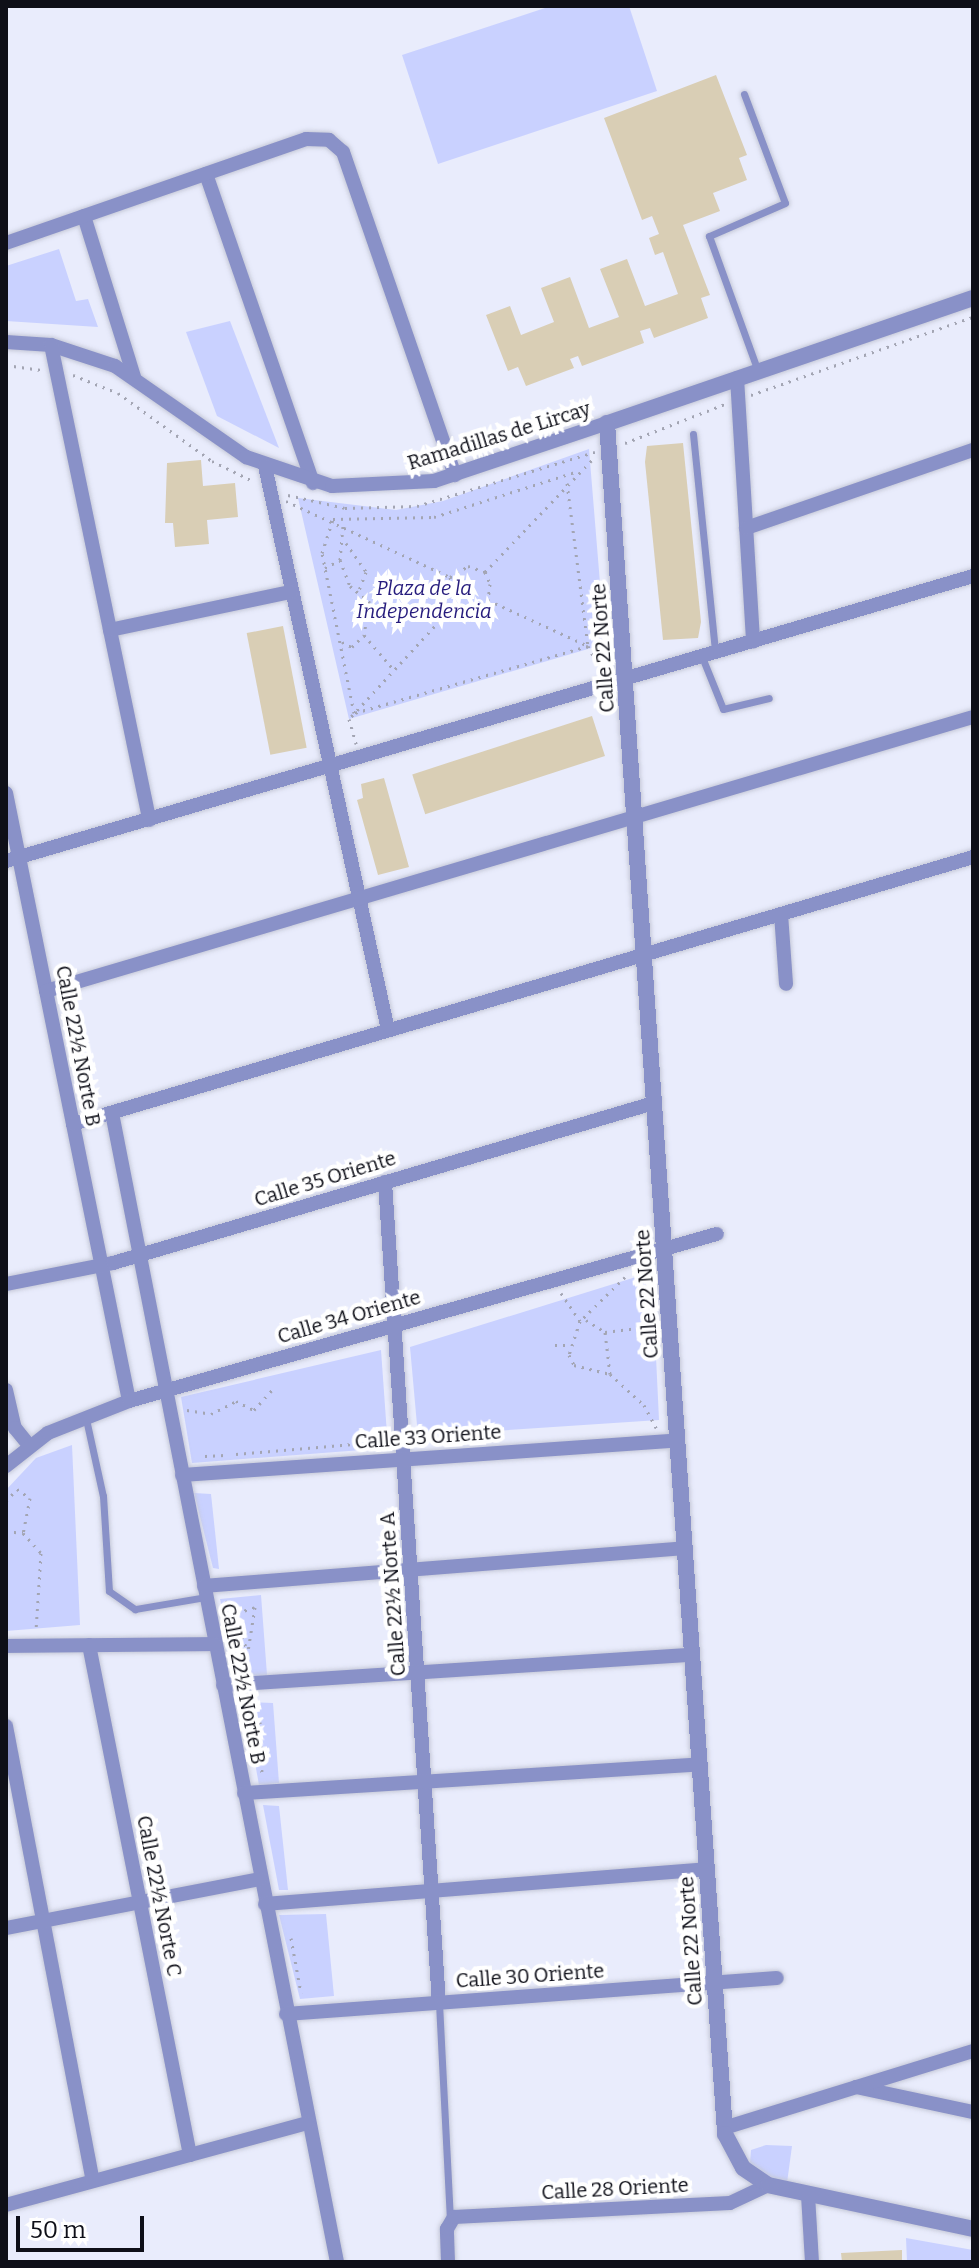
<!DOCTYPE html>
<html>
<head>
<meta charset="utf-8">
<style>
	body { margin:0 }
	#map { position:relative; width:979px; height:2268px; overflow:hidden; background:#e9ecfc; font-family:Bitter,serif }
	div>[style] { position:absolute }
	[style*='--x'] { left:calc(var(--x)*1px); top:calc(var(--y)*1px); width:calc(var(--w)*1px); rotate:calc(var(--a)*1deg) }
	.green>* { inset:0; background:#c9d1ff }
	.building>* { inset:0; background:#d9ceb5; transform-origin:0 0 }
	.path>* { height:3px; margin-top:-1.5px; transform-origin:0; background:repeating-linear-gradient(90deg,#a3a5b3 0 2px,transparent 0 8px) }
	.roads { filter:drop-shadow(0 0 2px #c6c9d8) drop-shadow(0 0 2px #c6c9d8) }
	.service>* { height:7px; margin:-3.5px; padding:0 3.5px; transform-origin:3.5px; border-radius:3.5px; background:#8991c8 }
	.minor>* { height:14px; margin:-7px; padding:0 7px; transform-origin:7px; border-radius:7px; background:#8991c8 }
	.tertiary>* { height:16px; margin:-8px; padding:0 8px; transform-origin:8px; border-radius:8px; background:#8991c8 }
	span { translate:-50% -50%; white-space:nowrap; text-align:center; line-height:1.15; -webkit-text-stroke:8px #fff; paint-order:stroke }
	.street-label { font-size:20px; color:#0e0f18 }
	.park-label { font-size:20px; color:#261c7d; font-style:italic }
	.frame { position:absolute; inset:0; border:8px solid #0e0f18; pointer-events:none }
	.scale { position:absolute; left:16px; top:2216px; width:128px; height:36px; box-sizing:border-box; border:4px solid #0e0f18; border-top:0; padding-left:10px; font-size:24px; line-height:28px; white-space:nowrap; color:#0e0f18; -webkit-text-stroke:6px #fff; paint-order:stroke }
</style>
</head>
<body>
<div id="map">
	<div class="green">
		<i style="clip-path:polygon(551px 6px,629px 6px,657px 91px,438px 164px,402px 55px)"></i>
		<i style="clip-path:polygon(59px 249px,76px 301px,88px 299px,98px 327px,6px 321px,6px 266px)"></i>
		<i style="clip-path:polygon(230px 321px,279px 448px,217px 416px,186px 332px)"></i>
		<i style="clip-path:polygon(589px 449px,605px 644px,349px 719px,298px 498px,396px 510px,443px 501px)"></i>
		<i style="clip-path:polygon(652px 1272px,659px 1420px,418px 1436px,410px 1347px)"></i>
		<i style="clip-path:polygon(381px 1350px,388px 1448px,192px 1463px,181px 1397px)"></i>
		<i style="clip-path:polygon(72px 1445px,80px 1625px,6px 1631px,6px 1490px,36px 1458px)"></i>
		<i style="clip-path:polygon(194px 1493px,211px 1494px,219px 1569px,213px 1568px)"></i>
		<i style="clip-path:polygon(261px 1595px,267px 1675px,238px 1680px,220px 1599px)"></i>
		<i style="clip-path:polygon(244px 1702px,273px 1703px,279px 1783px,259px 1785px)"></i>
		<i style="clip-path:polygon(263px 1805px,279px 1806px,288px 1890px,279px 1890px)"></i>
		<i style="clip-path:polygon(326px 1914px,334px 1996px,300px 1999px,279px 1915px)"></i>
		<i style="clip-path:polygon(766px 2145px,792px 2146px,787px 2183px,761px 2175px,750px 2163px,751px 2150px)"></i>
		<i style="clip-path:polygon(906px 2238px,973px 2250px,973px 2262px,907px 2262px)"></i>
	</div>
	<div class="building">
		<i style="clip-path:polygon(716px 75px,747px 155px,739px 158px,747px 180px,713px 193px,720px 211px,683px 225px,710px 295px,701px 298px,708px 318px,654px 338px,650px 328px,640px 331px,644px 343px,582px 366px,578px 356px,570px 359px,574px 368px,526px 386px,518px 367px,508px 371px,486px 315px,510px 306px,521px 335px,554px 322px,541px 288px,570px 277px,589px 328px,619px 317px,600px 269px,627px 259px,645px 306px,678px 294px,663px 252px,655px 255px,649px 238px,659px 234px,652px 216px,642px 220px,604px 118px)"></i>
		<i style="clip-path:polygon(683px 443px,701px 622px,698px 638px,663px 640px,645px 462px,647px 446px)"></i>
		<i style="clip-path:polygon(201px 460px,203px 486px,235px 483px,238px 517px,207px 520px,209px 544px,175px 547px,173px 523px,165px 523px,167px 463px)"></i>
		<i style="left:283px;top:626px;width:124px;height:37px;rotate:79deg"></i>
		<i style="left:592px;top:716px;width:42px;height:189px;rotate:72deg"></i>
		<i style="clip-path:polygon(384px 778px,409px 867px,378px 875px,357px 800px,363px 798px,361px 784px)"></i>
		<i style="clip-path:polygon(902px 2250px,902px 2262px,842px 2262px,841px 2253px)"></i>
	</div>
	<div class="path">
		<i style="--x:6;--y:365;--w:36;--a:8"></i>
		<i style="--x:73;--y:375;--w:48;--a:21.8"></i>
		<i style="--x:118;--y:393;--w:116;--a:35.9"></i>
		<i style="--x:212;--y:461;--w:43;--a:26"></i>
		<i style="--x:751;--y:395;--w:235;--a:-19.4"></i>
		<i style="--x:625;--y:443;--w:107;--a:-21.3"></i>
		<i style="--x:567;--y:483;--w:164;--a:82.7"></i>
		<i style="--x:588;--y:646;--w:243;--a:164"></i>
		<i style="--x:354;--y:713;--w:163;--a:-101.3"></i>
		<i style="--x:322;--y:553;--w:36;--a:-72"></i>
		<i style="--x:333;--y:519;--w:101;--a:-1.1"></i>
		<i style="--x:434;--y:517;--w:151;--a:-17.7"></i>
		<i style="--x:288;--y:495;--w:58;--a:12.8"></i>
		<i style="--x:345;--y:508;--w:72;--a:-1.6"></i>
		<i style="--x:417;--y:506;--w:186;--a:-16.9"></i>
		<i style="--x:286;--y:501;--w:181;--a:24.9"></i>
		<i style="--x:450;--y:577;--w:21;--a:-31"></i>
		<i style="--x:468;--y:566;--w:18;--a:19"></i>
		<i style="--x:485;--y:572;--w:13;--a:67"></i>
		<i style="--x:490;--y:584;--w:16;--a:97"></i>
		<i style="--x:488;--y:600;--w:19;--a:152"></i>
		<i style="--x:471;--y:609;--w:16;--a:-158"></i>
		<i style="--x:456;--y:603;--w:158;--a:132.7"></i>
		<i style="--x:349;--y:719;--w:26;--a:74"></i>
		<i style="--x:346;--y:543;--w:35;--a:55"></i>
		<i style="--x:366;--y:572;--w:22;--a:111"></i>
		<i style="--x:340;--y:560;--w:28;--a:69"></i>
		<i style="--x:350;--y:586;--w:26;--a:40"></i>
		<i style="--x:370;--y:603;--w:33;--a:101"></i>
		<i style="--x:364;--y:635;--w:46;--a:49.4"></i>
		<i style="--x:325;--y:568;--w:17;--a:-28"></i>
		<i style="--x:340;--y:560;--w:34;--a:-85"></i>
		<i style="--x:485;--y:572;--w:159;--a:-46.3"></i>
		<i style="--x:450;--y:577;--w:27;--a:77"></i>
		<i style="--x:488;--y:600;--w:110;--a:24.7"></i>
		<i style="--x:588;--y:646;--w:17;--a:62"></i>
		<i style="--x:342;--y:642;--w:11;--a:27"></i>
		<i style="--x:352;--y:647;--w:17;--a:-45"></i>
		<i style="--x:625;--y:1277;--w:63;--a:135.6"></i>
		<i style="--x:580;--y:1321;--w:36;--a:108"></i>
		<i style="--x:569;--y:1355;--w:11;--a:63"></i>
		<i style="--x:574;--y:1365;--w:37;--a:14"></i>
		<i style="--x:610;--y:1374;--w:42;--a:-96.8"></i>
		<i style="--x:605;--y:1332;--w:50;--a:-6.8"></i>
		<i style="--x:561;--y:1293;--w:34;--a:56"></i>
		<i style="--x:586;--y:1320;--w:22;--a:32"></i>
		<i style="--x:555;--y:1345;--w:13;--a:0"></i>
		<i style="--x:610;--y:1374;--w:46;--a:42.4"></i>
		<i style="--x:644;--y:1405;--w:26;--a:62"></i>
		<i style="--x:187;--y:1410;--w:24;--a:9"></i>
		<i style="--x:211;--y:1414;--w:28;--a:-27"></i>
		<i style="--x:236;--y:1401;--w:20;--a:27"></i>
		<i style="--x:254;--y:1410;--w:27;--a:-48"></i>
		<i style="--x:236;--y:1454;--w:153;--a:-4.9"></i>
		<i style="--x:205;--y:1456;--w:20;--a:-3"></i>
		<i style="--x:6;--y:1501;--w:16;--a:-47"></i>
		<i style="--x:17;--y:1489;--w:16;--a:35"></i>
		<i style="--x:30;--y:1498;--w:36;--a:101"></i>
		<i style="--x:23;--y:1533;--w:27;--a:48"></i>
		<i style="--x:41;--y:1553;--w:78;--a:93.7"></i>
		<i style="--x:6;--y:1531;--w:17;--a:7"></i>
		<i style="--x:225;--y:1601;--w:17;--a:45"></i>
		<i style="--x:237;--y:1613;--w:19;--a:-18"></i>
		<i style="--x:255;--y:1607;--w:64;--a:99"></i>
		<i style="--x:237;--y:1613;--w:40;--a:75.6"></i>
		<i style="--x:246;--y:1697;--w:29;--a:61"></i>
		<i style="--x:260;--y:1722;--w:53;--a:87.8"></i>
		<i style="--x:291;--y:1938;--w:56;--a:79.7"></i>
	</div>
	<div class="roads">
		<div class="service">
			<i style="--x:744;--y:94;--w:116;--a:69.4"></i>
			<i style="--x:785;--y:203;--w:83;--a:156.5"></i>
			<i style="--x:709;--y:236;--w:144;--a:70.1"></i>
			<i style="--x:693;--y:434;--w:218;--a:84.2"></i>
			<i style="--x:702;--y:657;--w:56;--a:68"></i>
			<i style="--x:723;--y:709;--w:47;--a:-13.4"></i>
			<i style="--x:86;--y:1419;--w:79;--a:77.6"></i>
			<i style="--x:103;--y:1496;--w:95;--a:86.4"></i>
			<i style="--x:109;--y:1591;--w:32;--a:35"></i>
			<i style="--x:135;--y:1609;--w:72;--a:-9.6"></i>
			<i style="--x:439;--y:2003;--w:217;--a:87.1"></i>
		</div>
		<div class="minor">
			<i style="--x:206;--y:174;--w:327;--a:70.9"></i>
			<i style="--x:84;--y:216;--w:169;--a:72.7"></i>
			<i style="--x:6;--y:243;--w:318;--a:-19.1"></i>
			<i style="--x:306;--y:139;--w:23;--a:2"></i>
			<i style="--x:329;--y:140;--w:18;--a:41"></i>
			<i style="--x:343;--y:152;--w:342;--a:70.9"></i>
			<i style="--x:6;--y:342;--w:45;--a:3.8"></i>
			<i style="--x:51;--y:345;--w:67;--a:18.2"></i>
			<i style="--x:115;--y:366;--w:160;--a:34.8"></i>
			<i style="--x:246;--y:457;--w:91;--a:18.6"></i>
			<i style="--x:332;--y:486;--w:102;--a:-2.8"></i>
			<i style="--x:434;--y:481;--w:182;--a:-18.5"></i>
			<i style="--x:51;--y:345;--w:485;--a:78.3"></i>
			<i style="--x:737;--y:378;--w:264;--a:86.5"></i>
			<i style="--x:265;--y:466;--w:577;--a:77.7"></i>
			<i style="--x:746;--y:528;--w:240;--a:-19"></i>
			<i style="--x:110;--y:630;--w:185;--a:-11.9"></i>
			<i style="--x:6;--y:793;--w:620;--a:78.56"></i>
			<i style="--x:6;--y:861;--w:1008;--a:-16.42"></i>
			<i style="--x:781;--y:914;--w:70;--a:85.9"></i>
			<i style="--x:46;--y:991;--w:967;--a:-16.47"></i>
			<i style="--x:112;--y:1113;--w:1171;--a:78.92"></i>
			<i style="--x:73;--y:1124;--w:939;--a:-16.52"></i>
			<i style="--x:385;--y:1182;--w:823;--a:86.24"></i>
			<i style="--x:6;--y:1284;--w:109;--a:-11.1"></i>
			<i style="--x:113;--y:1263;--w:564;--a:-16.48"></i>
			<i style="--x:6;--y:1390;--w:39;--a:77"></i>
			<i style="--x:15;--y:1428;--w:22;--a:51"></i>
			<i style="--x:6;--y:1466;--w:53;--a:-38.2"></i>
			<i style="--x:48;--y:1433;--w:87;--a:-21.6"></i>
			<i style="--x:129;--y:1401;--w:611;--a:-15.86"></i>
			<i style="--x:182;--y:1475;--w:496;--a:-4"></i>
			<i style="--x:204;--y:1586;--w:482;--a:-4.5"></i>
			<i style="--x:89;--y:1645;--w:520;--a:78.8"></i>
			<i style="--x:6;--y:1646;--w:209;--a:-0.5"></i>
			<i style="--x:223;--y:1685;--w:470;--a:-3.7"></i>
			<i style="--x:6;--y:1726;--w:463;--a:79.2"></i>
			<i style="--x:244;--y:1793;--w:456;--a:-3.6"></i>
			<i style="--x:265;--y:1904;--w:442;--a:-4.5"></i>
			<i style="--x:6;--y:1928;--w:259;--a:-10.9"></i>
			<i style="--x:286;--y:2014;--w:492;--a:-4.2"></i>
			<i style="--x:856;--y:2087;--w:120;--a:12.1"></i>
			<i style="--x:724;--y:2128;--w:261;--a:-17.2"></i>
			<i style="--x:808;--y:2195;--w:67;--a:86.6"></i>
			<i style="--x:6;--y:2205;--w:312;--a:-15.2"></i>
			<i style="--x:448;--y:2262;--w:33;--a:-92"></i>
			<i style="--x:447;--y:2229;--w:14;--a:-60"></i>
			<i style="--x:454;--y:2217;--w:276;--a:-2.9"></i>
			<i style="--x:730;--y:2203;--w:42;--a:-25.3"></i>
		</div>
		<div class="tertiary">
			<i style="--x:973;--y:298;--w:387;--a:161.1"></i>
			<i style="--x:607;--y:423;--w:1715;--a:86.05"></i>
			<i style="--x:725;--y:2134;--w:38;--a:62"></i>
			<i style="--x:743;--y:2168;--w:30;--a:34"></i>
			<i style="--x:768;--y:2185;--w:210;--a:12.1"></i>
		</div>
	</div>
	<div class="street-label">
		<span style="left:499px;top:436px;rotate:-17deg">Ramadillas de Lircay</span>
		<span style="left:603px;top:648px;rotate:-94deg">Calle 22 Norte</span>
		<span style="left:78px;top:1046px;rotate:79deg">Calle 22½ Norte B</span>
		<span style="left:325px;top:1179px;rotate:-17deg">Calle 35 Oriente</span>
		<span style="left:647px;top:1294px;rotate:-94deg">Calle 22 Norte</span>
		<span style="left:349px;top:1317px;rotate:-16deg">Calle 34 Oriente</span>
		<span style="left:428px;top:1437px;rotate:-4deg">Calle 33 Oriente</span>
		<span style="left:393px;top:1594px;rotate:-94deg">Calle 22½ Norte A</span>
		<span style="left:243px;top:1684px;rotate:79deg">Calle 22½ Norte B</span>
		<span style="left:159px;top:1896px;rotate:79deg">Calle 22½ Norte C</span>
		<span style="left:691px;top:1941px;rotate:-94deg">Calle 22 Norte</span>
		<span style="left:530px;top:1976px;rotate:-4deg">Calle 30 Oriente</span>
		<span style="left:615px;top:2189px;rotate:-3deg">Calle 28 Oriente</span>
	</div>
	<div class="park-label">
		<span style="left:424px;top:600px">Plaza de la<br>Independencia</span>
	</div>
	<div class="frame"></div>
	<div class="scale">50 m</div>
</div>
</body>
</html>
